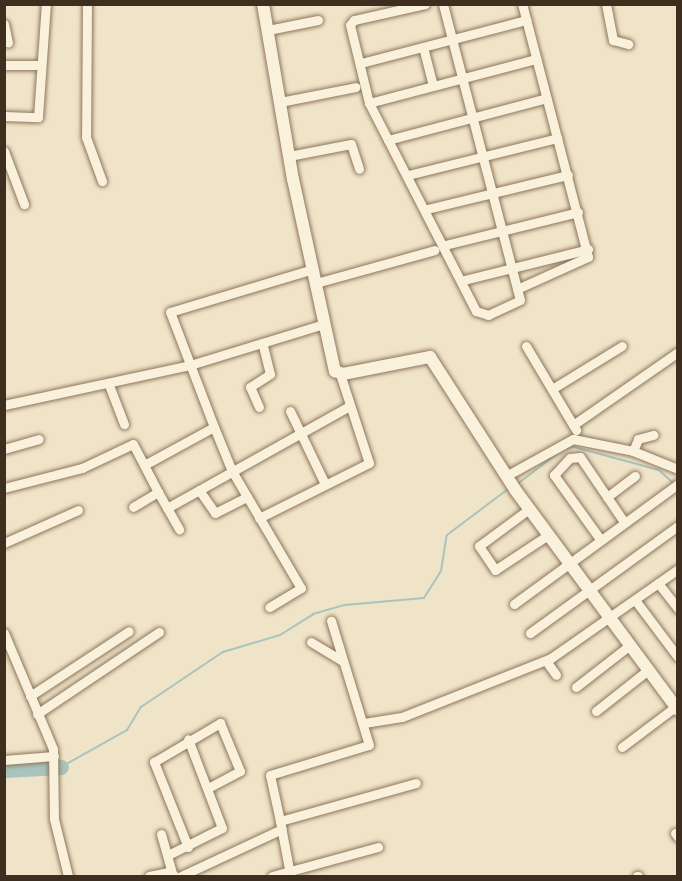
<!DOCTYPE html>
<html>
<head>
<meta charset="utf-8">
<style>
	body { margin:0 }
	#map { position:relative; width:682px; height:881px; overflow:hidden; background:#f0e4c8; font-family:"Zilla Slab",serif }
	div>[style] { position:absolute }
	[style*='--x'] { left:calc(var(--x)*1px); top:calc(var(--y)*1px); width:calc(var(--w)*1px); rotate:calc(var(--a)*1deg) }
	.stream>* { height:2px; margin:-1px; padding:0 1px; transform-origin:1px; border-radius:1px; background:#a9c4bc }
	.river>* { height:15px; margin:-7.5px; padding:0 7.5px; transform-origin:7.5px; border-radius:7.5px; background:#a9c4bc }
	.roads { filter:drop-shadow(0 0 2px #8d765c) drop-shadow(0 0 2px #8d765c) }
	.minor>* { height:9px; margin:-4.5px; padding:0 4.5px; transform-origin:4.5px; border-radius:4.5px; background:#faf1dc }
	.tertiary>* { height:12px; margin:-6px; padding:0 6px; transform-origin:6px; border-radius:6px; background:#faf1dc }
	span { translate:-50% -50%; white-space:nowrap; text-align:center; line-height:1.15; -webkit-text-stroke:5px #f7eed8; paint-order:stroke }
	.frame { position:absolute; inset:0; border:6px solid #3d2e20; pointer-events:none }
</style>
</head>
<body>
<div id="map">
	<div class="stream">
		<i style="--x:516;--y:485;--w:59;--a:-37.5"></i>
		<i style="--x:563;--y:449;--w:11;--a:-10"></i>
		<i style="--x:574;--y:447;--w:88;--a:15.1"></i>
		<i style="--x:659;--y:470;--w:21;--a:43"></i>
		<i style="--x:61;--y:767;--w:76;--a:-29.3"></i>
		<i style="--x:127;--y:730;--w:27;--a:-59"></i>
		<i style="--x:141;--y:707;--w:99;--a:-33.9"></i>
		<i style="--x:223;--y:652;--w:59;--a:-16.6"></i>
		<i style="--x:280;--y:635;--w:39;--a:-32"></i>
		<i style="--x:313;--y:614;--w:33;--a:-16"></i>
		<i style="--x:345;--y:605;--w:79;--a:-5.1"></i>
		<i style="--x:424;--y:598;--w:32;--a:-58"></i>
		<i style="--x:441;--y:571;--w:36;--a:-81"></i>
		<i style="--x:447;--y:535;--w:76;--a:-37"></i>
	</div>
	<div class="river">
		<i style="--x:4;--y:770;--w:57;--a:-3"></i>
	</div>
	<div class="roads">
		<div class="minor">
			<i style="--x:87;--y:4;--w:133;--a:90.4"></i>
			<i style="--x:86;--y:137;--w:47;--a:70"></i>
			<i style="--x:425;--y:4;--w:73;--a:167.3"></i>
			<i style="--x:354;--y:20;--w:6;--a:129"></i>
			<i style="--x:350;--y:25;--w:80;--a:76.3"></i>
			<i style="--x:369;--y:103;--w:234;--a:62.8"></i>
			<i style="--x:476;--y:311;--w:13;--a:18"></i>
			<i style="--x:488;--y:315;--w:35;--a:-25"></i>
			<i style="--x:520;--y:300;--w:306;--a:-104.6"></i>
			<i style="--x:606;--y:4;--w:37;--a:79"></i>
			<i style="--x:613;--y:40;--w:16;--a:15"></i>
			<i style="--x:4;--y:24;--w:19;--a:78"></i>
			<i style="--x:268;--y:30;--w:51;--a:-11.3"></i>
			<i style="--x:423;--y:47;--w:40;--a:75.6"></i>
			<i style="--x:361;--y:63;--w:171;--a:-14.6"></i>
			<i style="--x:4;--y:65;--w:36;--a:0"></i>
			<i style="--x:280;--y:102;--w:77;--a:-11.2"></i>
			<i style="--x:369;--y:103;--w:173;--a:-14.8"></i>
			<i style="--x:4;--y:116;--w:34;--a:2"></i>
			<i style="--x:38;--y:117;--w:113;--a:-86"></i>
			<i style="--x:388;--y:140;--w:164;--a:-14.8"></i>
			<i style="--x:4;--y:151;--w:57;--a:69.3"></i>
			<i style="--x:289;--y:156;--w:63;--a:-11"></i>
			<i style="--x:351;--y:144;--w:26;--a:72"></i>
			<i style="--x:408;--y:175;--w:154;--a:-13.9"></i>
			<i style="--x:427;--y:209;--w:145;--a:-13.6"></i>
			<i style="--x:445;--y:245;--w:137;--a:-13.9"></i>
			<i style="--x:464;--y:280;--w:128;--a:-14"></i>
			<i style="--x:316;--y:283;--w:123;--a:-15.5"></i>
			<i style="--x:517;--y:289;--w:78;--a:-24.3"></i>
			<i style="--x:588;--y:257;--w:261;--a:-104.6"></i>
			<i style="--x:526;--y:346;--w:98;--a:59.2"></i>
			<i style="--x:109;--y:385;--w:42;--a:69"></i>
			<i style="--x:552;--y:389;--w:82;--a:-31.6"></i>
			<i style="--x:4;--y:405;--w:190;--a:-12.1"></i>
			<i style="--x:190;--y:365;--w:140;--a:-17"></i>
			<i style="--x:259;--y:407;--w:22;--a:-114"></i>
			<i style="--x:250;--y:387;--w:24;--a:-33"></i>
			<i style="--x:270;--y:374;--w:32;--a:-104"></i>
			<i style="--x:290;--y:411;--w:81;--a:64.4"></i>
			<i style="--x:573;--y:425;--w:128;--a:-34.8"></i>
			<i style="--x:214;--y:427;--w:123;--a:-110.9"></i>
			<i style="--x:170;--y:312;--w:149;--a:-16.7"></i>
			<i style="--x:4;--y:449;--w:36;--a:-16"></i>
			<i style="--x:633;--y:451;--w:48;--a:21.8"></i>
			<i style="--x:146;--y:464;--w:77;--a:-28.6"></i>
			<i style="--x:214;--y:427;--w:48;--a:67.8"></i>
			<i style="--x:232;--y:471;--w:136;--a:59.5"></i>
			<i style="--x:301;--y:588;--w:37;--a:149"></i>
			<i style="--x:506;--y:476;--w:77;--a:-28.9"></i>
			<i style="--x:573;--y:439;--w:61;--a:11.3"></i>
			<i style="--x:633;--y:451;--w:13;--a:-67"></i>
			<i style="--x:638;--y:439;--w:16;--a:-15"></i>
			<i style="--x:4;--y:488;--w:81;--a:-14.4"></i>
			<i style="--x:82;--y:468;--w:56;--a:-25.2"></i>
			<i style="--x:133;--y:444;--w:54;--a:62.5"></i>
			<i style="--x:158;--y:492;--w:29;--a:149"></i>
			<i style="--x:199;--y:490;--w:28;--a:55"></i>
			<i style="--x:215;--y:513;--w:36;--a:-27"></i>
			<i style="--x:158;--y:492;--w:43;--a:60.4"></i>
			<i style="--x:607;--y:497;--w:35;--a:-37"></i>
			<i style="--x:167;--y:508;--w:207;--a:-29.2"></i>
			<i style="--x:529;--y:509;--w:62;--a:143.5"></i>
			<i style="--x:479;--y:546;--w:29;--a:56"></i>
			<i style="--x:495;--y:570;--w:64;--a:-33.4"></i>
			<i style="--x:259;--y:518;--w:123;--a:-26.6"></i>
			<i style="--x:369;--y:463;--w:94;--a:-108"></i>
			<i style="--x:600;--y:539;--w:79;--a:-125.7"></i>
			<i style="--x:554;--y:475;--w:23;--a:-47"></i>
			<i style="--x:570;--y:458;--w:10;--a:-6"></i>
			<i style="--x:580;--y:457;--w:78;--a:55.9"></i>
			<i style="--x:4;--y:543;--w:81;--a:-24"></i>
			<i style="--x:658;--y:583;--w:33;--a:52"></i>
			<i style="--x:635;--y:600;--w:71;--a:53"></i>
			<i style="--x:514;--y:604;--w:203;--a:-36.2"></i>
			<i style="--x:4;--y:633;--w:126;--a:67.1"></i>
			<i style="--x:53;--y:749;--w:70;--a:89.2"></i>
			<i style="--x:54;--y:819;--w:59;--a:76.2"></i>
			<i style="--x:530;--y:633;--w:183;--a:-35.9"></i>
			<i style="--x:311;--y:642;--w:37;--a:31"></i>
			<i style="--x:546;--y:661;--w:17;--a:54"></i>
			<i style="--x:576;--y:687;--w:68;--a:-37.9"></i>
			<i style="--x:30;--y:696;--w:118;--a:-33.3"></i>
			<i style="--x:596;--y:711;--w:66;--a:-38.3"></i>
			<i style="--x:37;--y:714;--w:147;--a:-33.9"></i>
			<i style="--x:364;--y:723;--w:38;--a:-9"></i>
			<i style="--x:402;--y:717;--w:160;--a:-21.6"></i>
			<i style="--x:551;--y:658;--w:155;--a:-35"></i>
			<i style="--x:622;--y:747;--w:66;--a:-37"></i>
			<i style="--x:4;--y:760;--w:50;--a:-4.6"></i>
			<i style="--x:280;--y:821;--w:47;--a:-102.3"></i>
			<i style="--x:270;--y:775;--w:103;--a:-16.9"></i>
			<i style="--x:369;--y:745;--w:130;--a:-107"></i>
			<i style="--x:675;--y:833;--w:5;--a:53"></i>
			<i style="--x:161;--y:834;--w:41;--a:74.2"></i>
			<i style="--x:188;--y:847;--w:92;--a:-111.8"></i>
			<i style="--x:154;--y:762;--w:77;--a:-30.6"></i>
			<i style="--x:220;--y:723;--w:52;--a:67.4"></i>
			<i style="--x:240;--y:771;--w:36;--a:152"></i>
			<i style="--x:168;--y:855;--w:60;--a:-26.6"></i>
			<i style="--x:222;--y:828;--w:95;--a:-110.9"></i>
			<i style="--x:289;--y:869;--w:49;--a:-100.6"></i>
			<i style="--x:280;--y:821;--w:141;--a:-15.6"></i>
			<i style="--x:149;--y:876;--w:19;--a:-12"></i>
			<i style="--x:168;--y:872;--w:8;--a:30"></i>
			<i style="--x:181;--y:876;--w:111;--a:-25"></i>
			<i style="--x:272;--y:876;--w:110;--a:-15.3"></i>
			<i style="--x:637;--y:876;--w:1;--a:0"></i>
		</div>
		<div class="tertiary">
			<i style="--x:263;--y:4;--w:178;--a:80.3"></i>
			<i style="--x:293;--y:179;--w:197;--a:77.7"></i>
			<i style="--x:335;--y:371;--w:9;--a:21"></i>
			<i style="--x:343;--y:374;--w:89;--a:-11.1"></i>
			<i style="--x:430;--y:357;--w:159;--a:57.3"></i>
			<i style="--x:516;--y:491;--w:272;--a:53.5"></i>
		</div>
	</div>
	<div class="frame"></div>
</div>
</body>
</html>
